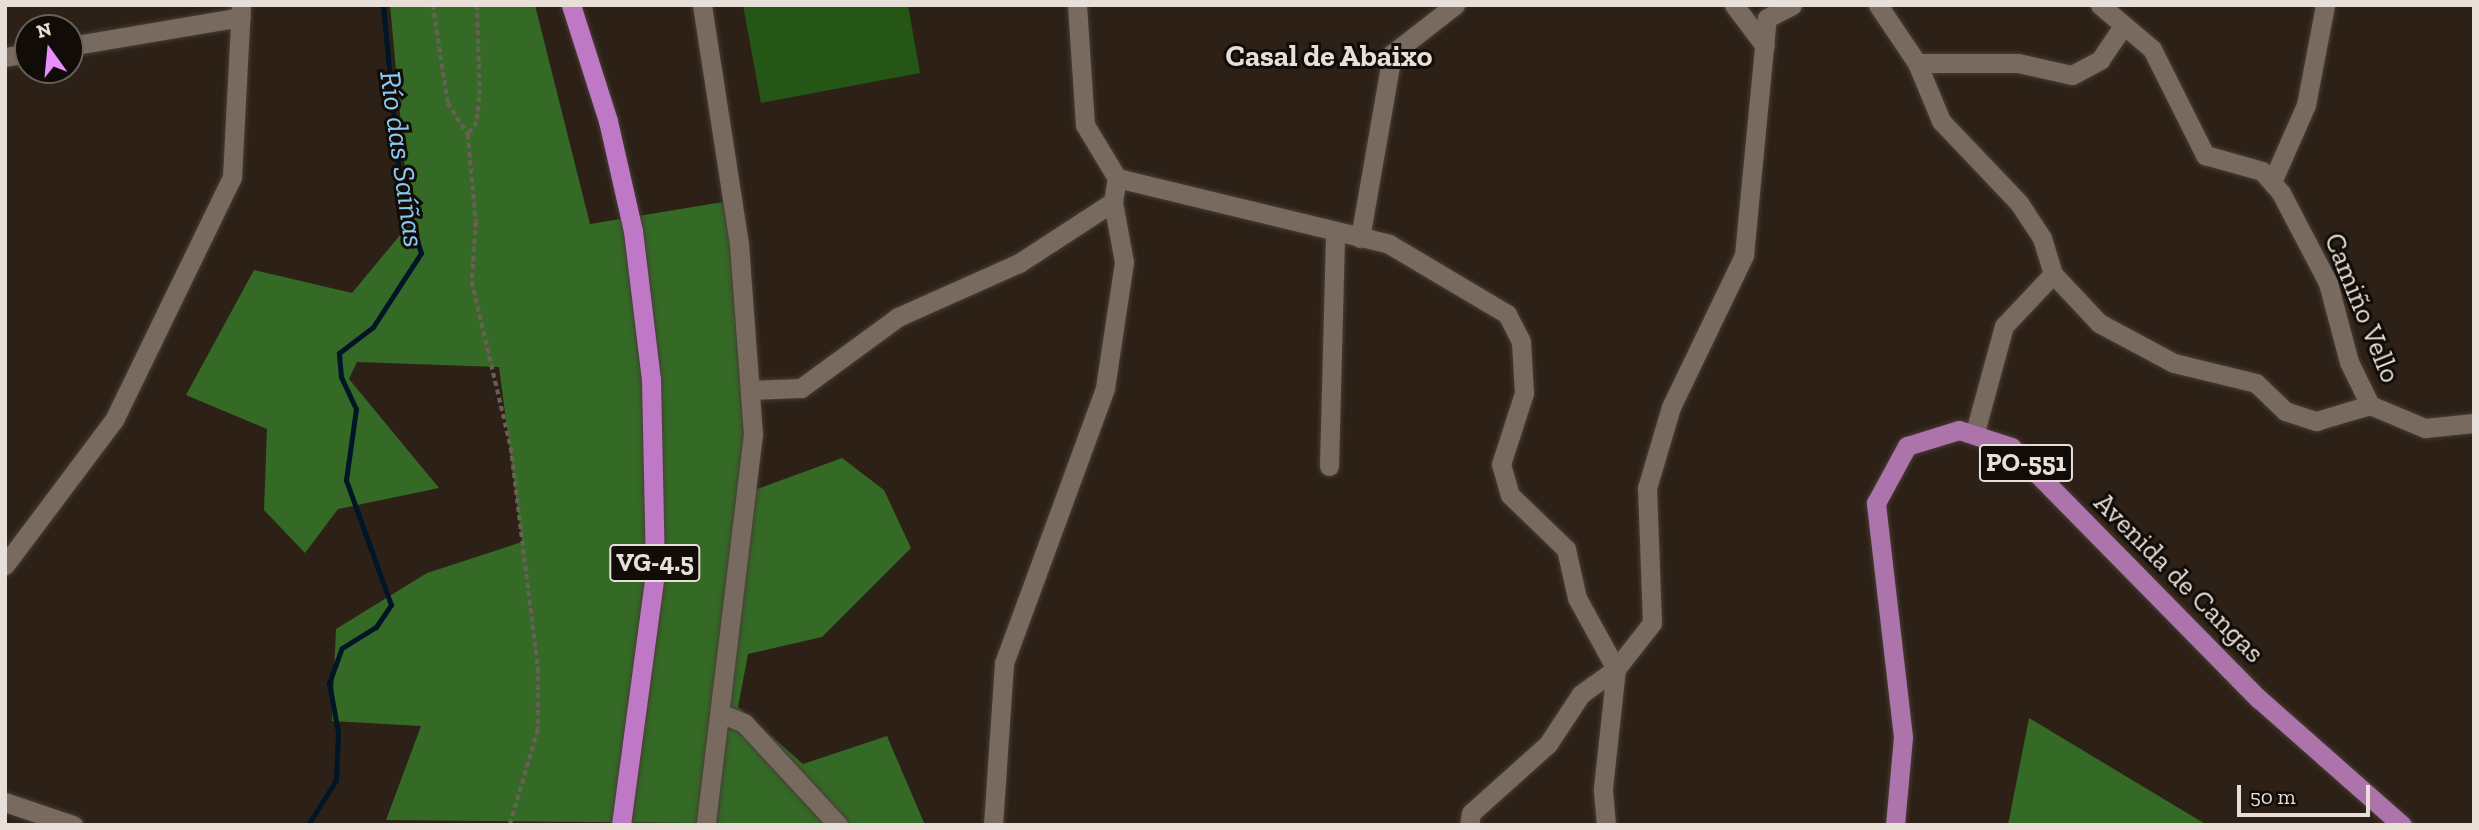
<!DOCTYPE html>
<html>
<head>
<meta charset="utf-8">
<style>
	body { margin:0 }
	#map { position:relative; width:2479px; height:830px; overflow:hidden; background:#2d2117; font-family:"Zilla Slab",serif }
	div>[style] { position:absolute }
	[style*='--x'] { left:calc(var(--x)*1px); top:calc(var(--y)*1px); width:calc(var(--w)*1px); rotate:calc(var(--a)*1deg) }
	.green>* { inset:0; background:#255616 }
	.forest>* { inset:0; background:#346a25 }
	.stream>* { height:5px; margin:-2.5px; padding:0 2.5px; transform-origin:2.5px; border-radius:2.5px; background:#001525 }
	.path>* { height:3.5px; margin-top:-1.75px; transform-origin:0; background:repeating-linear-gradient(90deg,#6a5f56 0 5px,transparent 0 8.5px) }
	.roads { filter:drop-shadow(0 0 2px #473d36) drop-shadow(0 0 2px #473d36) }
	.minor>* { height:19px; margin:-9.5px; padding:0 9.5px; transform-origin:9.5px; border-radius:9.5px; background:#786a5e }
	.tertiary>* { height:19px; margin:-9.5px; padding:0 9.5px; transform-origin:9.5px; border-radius:9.5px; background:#786a5e }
	.primary>* { height:19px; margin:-9.5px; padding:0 9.5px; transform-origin:9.5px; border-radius:9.5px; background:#ac74ab }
	.trunk>* { height:19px; margin:-9.5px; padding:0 9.5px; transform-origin:9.5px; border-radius:9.5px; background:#be78c5 }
	span { translate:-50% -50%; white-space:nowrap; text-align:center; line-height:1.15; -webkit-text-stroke:6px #110c07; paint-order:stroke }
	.shield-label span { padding:2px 5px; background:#110c07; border:2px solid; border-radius:5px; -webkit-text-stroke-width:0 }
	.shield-label { font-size:26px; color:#e7dfd8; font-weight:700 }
	.street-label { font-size:28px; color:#e7dfd8 }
	.neighbourhood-label { font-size:30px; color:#e7dfd8; font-weight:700 }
	.water-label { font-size:30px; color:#89c9f3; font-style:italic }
	.frame { position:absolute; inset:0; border:7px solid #e7dfd8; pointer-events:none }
	.north { position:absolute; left:14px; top:14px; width:70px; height:70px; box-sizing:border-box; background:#110c07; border:2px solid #67605b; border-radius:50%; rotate:345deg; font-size:19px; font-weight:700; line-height:28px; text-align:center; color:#e7dfd8 }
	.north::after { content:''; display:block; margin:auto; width:24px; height:32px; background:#e98efe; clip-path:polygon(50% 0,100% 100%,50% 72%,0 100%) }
	.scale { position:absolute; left:2237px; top:785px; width:133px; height:32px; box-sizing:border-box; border:4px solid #e7dfd8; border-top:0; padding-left:9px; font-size:21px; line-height:24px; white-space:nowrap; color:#e7dfd8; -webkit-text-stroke:5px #110c07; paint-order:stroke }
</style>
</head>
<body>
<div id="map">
	<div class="green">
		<i style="clip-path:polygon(743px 5px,908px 5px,920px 73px,761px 103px)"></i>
	</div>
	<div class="forest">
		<i style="clip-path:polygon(390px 5px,535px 5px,590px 224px,723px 202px,734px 252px,746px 435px,741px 495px,842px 458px,884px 490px,911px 548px,822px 637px,748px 654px,738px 707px,803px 764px,887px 736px,925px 825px,386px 820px,421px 726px,332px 721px,336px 629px,427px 573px,522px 542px,499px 367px,357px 362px,349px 379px,439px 488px,338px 509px,305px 553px,264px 510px,267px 429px,186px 395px,254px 270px,352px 293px,410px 223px)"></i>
		<i style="clip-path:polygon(2029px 718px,2207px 825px,2008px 825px)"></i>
	</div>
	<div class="stream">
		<i style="--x:308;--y:825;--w:53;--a:-58.1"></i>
		<i style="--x:336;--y:780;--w:48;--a:-87.6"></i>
		<i style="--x:338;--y:732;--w:50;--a:-100.4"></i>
		<i style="--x:329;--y:683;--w:37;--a:-70"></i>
		<i style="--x:342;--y:648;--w:40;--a:-32"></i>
		<i style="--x:376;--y:627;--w:27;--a:-56"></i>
		<i style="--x:391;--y:605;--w:133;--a:-109.8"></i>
		<i style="--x:346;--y:480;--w:72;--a:-82"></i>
		<i style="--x:356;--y:409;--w:35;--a:-115"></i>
		<i style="--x:341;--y:377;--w:24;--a:-95"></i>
		<i style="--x:339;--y:353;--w:43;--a:-37.4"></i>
		<i style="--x:373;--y:327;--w:88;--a:-57"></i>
		<i style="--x:421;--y:253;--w:71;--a:-107.2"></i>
		<i style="--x:400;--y:185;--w:181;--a:-95.4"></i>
	</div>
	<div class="path">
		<i style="--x:433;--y:5;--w:99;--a:81.3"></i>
		<i style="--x:448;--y:103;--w:38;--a:58"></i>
		<i style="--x:477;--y:5;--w:84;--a:88"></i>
		<i style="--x:480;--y:89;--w:33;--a:95"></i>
		<i style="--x:477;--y:122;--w:16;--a:125"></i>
		<i style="--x:468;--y:135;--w:87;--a:84.7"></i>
		<i style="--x:476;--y:222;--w:60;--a:93.8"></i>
		<i style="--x:472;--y:282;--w:171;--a:76.8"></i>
		<i style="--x:511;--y:448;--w:222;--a:83"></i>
		<i style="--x:538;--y:668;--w:62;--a:90"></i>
		<i style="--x:538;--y:730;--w:99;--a:106.4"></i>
	</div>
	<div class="roads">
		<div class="minor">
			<i style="--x:702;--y:5;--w:242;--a:81.2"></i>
			<i style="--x:739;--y:244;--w:191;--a:85.8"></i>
			<i style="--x:753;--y:434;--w:394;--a:96.9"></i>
			<i style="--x:1734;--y:5;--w:51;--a:52.9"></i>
			<i style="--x:1878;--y:5;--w:70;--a:56.1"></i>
			<i style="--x:1917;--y:63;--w:63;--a:67.5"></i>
			<i style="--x:1941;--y:121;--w:113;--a:46.4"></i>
			<i style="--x:2019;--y:203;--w:42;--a:56.7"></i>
			<i style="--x:2042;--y:238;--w:38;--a:73"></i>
			<i style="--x:2053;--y:274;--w:71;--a:133.3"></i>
			<i style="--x:2004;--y:326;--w:110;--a:105.3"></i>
			<i style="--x:2100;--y:5;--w:68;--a:40.2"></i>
			<i style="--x:2152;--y:49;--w:119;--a:63.4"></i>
			<i style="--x:2205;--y:155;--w:59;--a:15.7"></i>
			<i style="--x:2262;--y:171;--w:29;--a:49"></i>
			<i style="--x:2281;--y:193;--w:102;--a:62.4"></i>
			<i style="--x:2328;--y:283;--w:82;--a:75.1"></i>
			<i style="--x:2349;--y:362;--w:48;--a:64"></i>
			<i style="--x:2370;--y:405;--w:60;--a:22.7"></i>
			<i style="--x:2425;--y:428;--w:49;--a:-5.8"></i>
			<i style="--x:70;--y:46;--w:173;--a:-9.6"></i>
			<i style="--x:5;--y:57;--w:23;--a:-10"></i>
			<i style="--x:1917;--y:63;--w:101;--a:0"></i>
			<i style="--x:2018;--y:63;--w:55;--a:12.5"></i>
			<i style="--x:2072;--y:75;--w:32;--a:-28"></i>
			<i style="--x:2100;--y:60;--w:41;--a:-55.9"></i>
			<i style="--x:1117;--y:178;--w:280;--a:13.6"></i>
			<i style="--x:1389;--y:244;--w:137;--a:30.7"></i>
			<i style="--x:1507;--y:314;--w:31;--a:63"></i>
			<i style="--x:1521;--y:342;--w:51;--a:86.6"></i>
			<i style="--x:1524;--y:393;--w:75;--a:107.9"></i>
			<i style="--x:1501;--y:464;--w:32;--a:74"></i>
			<i style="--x:1510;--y:495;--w:78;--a:44"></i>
			<i style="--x:1566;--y:549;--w:50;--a:77.3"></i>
			<i style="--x:1577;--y:598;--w:81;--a:61.2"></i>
			<i style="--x:1616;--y:669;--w:43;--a:144.5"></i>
			<i style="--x:1581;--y:694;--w:60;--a:123.4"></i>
			<i style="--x:1548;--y:744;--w:103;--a:138.1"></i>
			<i style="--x:1471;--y:813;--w:12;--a:99"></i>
			<i style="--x:2272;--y:182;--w:84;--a:-66.2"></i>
			<i style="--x:2306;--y:105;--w:102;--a:-79.2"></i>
			<i style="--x:1360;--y:238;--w:187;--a:-80.1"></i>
			<i style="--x:1392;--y:54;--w:80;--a:-37.9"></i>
			<i style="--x:2053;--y:274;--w:67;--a:46.8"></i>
			<i style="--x:2099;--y:323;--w:85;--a:28.1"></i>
			<i style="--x:2174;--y:363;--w:84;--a:13.7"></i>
			<i style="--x:2256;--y:383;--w:40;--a:44"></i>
			<i style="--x:2285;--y:411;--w:33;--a:18"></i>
			<i style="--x:2316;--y:421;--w:56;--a:-16.5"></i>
			<i style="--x:750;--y:390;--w:51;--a:-2.2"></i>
			<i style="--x:801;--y:388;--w:120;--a:-36.2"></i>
			<i style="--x:898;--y:317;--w:133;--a:-24.1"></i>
			<i style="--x:1019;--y:263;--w:112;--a:-33"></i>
			<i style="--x:1329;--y:466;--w:233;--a:-88.5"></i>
			<i style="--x:722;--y:714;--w:24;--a:22"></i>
			<i style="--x:744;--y:723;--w:139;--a:47.3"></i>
			<i style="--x:5;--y:802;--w:72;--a:18.7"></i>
			<i style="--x:993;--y:825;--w:162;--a:-86.1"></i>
			<i style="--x:1004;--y:663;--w:293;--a:-69.8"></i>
			<i style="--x:1105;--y:388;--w:127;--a:-81.4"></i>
			<i style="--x:1124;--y:262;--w:61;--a:-100.4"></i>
			<i style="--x:1113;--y:202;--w:24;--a:-81"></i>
			<i style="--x:1117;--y:178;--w:62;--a:-121.1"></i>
			<i style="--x:1085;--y:125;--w:120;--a:-93.8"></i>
			<i style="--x:1606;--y:825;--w:37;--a:-95"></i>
			<i style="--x:1603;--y:788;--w:120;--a:-83.8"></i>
			<i style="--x:1616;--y:669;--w:58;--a:-52"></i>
			<i style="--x:1652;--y:623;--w:135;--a:-92.1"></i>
			<i style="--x:1647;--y:488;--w:84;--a:-73.5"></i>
			<i style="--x:1671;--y:407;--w:169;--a:-64.3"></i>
			<i style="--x:1744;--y:255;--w:238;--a:-84.5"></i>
			<i style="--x:1767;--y:18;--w:28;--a:-27"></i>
		</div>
		<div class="tertiary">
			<i style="--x:5;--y:565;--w:181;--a:-53.1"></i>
			<i style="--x:114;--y:420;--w:270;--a:-64.1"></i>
			<i style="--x:232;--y:177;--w:172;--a:-87"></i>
		</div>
		<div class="primary">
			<i style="--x:1895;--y:825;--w:88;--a:-84.8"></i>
			<i style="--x:1903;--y:737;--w:236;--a:-96.6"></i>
			<i style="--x:1876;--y:503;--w:65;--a:-61.5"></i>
			<i style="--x:1907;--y:446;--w:54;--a:-17.1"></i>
			<i style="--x:1959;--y:430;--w:55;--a:18.1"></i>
			<i style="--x:2011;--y:447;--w:354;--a:45.5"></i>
			<i style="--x:2259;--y:699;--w:191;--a:41.4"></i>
		</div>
		<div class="trunk">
			<i style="--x:571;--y:5;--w:122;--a:72.3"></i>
			<i style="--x:608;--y:121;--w:113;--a:77.2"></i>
			<i style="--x:633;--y:231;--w:149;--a:83.1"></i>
			<i style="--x:651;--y:379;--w:194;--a:88.8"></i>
			<i style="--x:655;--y:573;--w:254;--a:97.7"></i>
		</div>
	</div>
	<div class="shield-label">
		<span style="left:2026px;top:463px">PO-551</span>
		<span style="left:655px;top:563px">VG-4.5</span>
	</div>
	<div class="street-label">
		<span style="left:2362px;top:308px;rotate:68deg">Camiño Vello</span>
		<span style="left:2179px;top:578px;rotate:45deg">Avenida de Cangas</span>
	</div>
	<div class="neighbourhood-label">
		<span style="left:1329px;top:56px">Casal de Abaixo</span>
	</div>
	<div class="water-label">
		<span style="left:402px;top:159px;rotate:82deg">Río das Saíñas</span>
	</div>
	<div class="frame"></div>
	<div class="north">N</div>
	<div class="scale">50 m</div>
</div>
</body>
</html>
